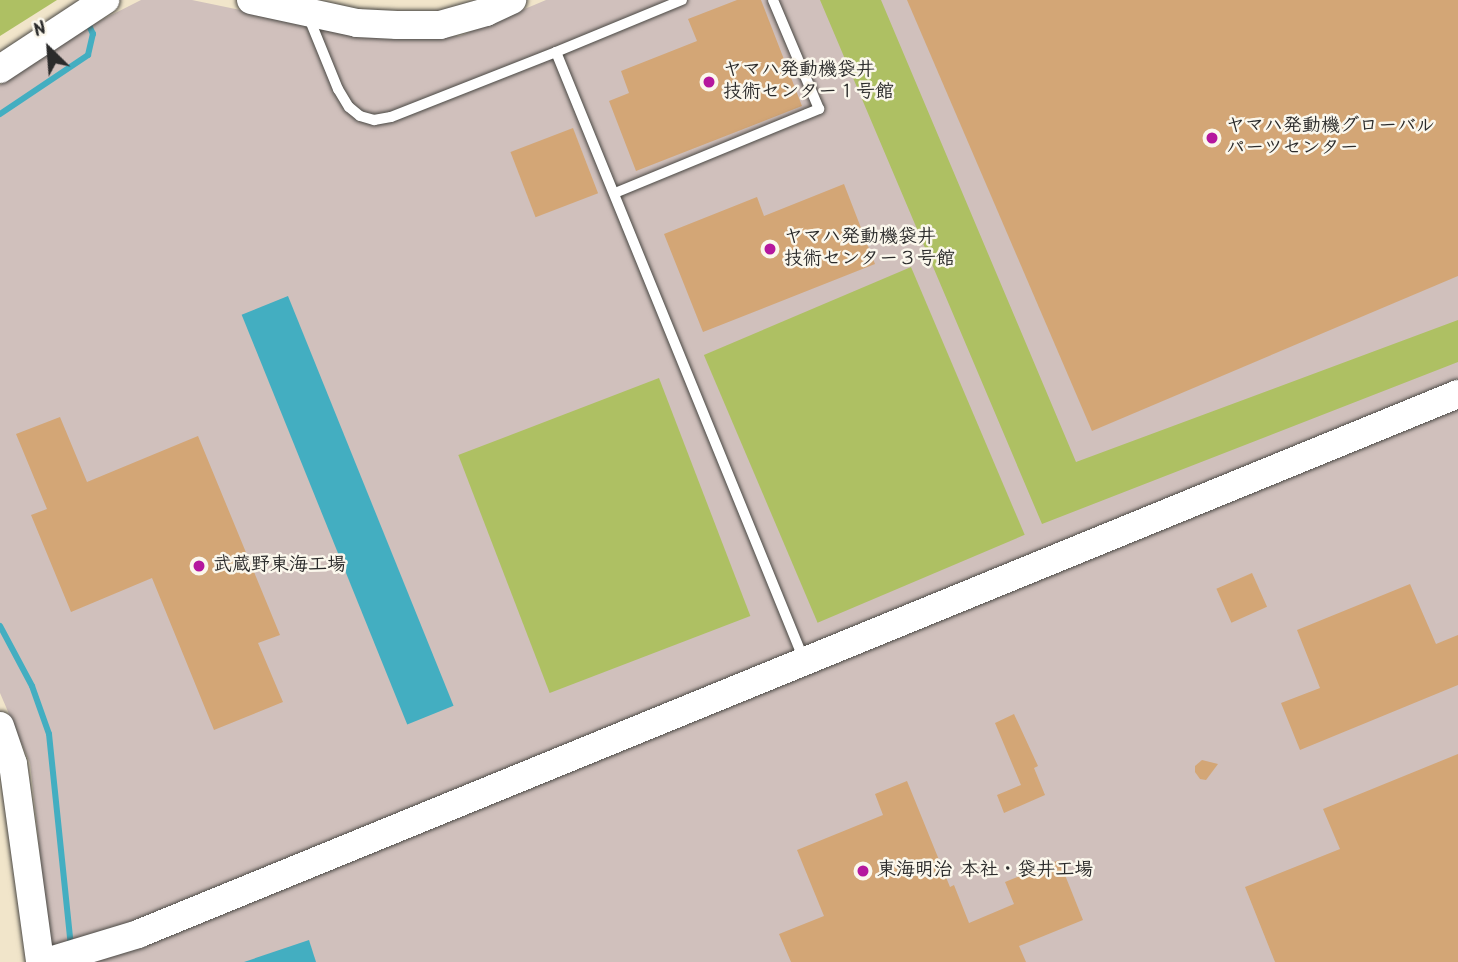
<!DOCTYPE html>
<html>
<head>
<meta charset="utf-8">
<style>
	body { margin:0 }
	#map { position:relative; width:1458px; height:962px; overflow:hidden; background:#f1e5ca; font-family:Kalam,"Klee One",sans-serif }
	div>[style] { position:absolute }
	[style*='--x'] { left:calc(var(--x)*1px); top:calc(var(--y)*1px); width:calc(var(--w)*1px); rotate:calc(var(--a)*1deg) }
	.industrial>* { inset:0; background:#d0c0bc }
	.green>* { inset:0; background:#aec063; transform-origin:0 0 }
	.water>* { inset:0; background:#43aec1; transform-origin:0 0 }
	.stream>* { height:6px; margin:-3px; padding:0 3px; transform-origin:3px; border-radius:3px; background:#43aec1 }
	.building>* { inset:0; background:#d3a676; transform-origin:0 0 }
	.roads { filter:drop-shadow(0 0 2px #494743) drop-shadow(0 0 2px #494743) }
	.lane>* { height:10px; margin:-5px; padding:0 5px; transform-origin:5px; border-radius:5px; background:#fff }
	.secondary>* { height:28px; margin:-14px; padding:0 14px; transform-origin:14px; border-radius:14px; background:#fff }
	.dots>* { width:19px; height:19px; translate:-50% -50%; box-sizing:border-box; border:4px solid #fbf7ec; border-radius:50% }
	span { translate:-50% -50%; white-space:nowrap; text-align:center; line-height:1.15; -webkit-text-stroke:5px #fbf7ec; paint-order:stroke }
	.poi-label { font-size:19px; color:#2b2b2b; font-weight:700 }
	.left { translate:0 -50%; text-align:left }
	.north { position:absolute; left:14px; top:14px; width:70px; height:70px; -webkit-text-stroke:5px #fbf7ec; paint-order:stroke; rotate:335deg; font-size:19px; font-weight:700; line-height:28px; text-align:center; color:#2b2b2b }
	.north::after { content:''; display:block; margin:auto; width:24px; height:32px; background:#2b2b2b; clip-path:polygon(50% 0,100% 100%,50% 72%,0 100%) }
</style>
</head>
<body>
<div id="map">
	<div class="industrial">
		<i style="clip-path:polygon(141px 0,192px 0,377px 38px,460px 36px,546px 0,1458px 0,1458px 962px,52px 962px,30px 763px,0 693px,0 85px,68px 37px)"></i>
	</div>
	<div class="green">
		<i style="clip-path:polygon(0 0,57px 0,0 36px)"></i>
		<i style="clip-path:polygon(820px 0,881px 0,1076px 462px,1458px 320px,1458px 362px,1042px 524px)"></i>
		<i style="left:911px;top:267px;width:291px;height:225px;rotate:67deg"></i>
		<i style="left:659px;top:378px;width:255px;height:215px;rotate:69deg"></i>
	</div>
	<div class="water">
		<i style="left:288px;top:296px;width:442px;height:50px;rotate:68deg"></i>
		<i style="clip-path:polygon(309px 940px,316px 962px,244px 962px)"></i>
	</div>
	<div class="stream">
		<i style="--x:0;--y:114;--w:106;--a:-33.8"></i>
		<i style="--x:88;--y:55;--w:22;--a:-77"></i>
		<i style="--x:93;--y:34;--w:14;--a:-115"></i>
		<i style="--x:0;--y:626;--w:68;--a:61.9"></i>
		<i style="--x:32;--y:686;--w:51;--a:70.5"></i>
		<i style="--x:49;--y:734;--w:215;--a:84.1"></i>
	</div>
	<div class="building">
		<i style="clip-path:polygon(737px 0,761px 0,802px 106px,636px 171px,609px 101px,629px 93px,621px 71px,697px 41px,688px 19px)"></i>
		<i style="clip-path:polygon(907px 0,1458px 0,1458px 276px,1092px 431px)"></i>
		<i style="left:573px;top:128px;width:70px;height:67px;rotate:69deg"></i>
		<i style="clip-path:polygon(844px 184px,875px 264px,703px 332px,664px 234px,757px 197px,764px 216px)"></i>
		<i style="clip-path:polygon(60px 417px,87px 482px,198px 436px,280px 635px,258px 643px,283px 702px,214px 730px,152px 578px,71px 612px,31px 515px,47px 509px,16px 434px)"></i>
		<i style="left:1252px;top:573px;width:37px;height:39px;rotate:66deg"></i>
		<i style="clip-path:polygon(1410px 584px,1436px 644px,1458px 635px,1458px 685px,1300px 750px,1281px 703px,1320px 688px,1297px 630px)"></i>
		<i style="clip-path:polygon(1014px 714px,1038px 766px,1034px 768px,1045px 795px,1004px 813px,997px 795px,1021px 785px,995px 723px)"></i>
		<i style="clip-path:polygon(1458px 754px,1458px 962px,1275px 962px,1245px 887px,1340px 849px,1323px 809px)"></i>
		<i style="clip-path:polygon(1202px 760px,1218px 764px,1206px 780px,1200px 779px,1195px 772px,1195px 766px)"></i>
		<i style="clip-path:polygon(907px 781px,950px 887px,954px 885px,969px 923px,1014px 904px,1005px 882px,1059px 860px,1083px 920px,1019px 946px,1026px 962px,791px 962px,779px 934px,824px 916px,797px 850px,883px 815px,875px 794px)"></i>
	</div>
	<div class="roads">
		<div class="lane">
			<i style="--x:682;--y:0;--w:136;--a:157.6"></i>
			<i style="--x:556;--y:52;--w:657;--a:67.81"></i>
			<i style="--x:309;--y:18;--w:77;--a:67.8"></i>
			<i style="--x:338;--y:89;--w:21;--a:59"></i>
			<i style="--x:349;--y:107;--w:14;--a:39"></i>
			<i style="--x:360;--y:116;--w:15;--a:16"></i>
			<i style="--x:374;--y:120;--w:17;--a:-10"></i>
			<i style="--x:391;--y:117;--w:177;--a:-21.5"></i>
			<i style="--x:615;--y:193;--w:221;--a:-22.4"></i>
			<i style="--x:819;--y:109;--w:118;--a:-112.9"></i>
		</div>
		<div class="secondary">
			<i style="--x:251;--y:0;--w:108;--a:12.2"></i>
			<i style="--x:357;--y:23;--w:40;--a:2.9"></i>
			<i style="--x:397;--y:25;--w:43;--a:0"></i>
			<i style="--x:440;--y:25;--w:48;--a:-15.8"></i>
			<i style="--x:486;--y:12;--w:29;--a:-25"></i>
			<i style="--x:0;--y:69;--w:126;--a:-33.3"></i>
			<i style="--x:0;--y:726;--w:40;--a:71.1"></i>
			<i style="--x:13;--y:764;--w:200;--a:82.2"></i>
			<i style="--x:46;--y:962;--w:96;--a:-16.9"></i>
			<i style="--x:138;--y:934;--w:1426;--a:-22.25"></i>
		</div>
	</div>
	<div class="dots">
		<i style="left:709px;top:82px;background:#b5179e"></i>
		<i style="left:1212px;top:138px;background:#b5179e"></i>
		<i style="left:770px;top:249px;background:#b5179e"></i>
		<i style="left:199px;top:566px;background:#b5179e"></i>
		<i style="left:863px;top:871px;background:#b5179e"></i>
	</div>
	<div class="poi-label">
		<span class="left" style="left:723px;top:82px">ヤマハ発動機袋井<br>技術センター１号館</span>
		<span class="left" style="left:1226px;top:138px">ヤマハ発動機グローバル<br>パーツセンター</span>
		<span class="left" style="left:784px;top:249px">ヤマハ発動機袋井<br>技術センター３号館</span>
		<span class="left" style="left:213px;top:566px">武蔵野東海工場</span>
		<span class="left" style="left:877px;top:871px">東海明治 本社・袋井工場</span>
	</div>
	<div class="north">N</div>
</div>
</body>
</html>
